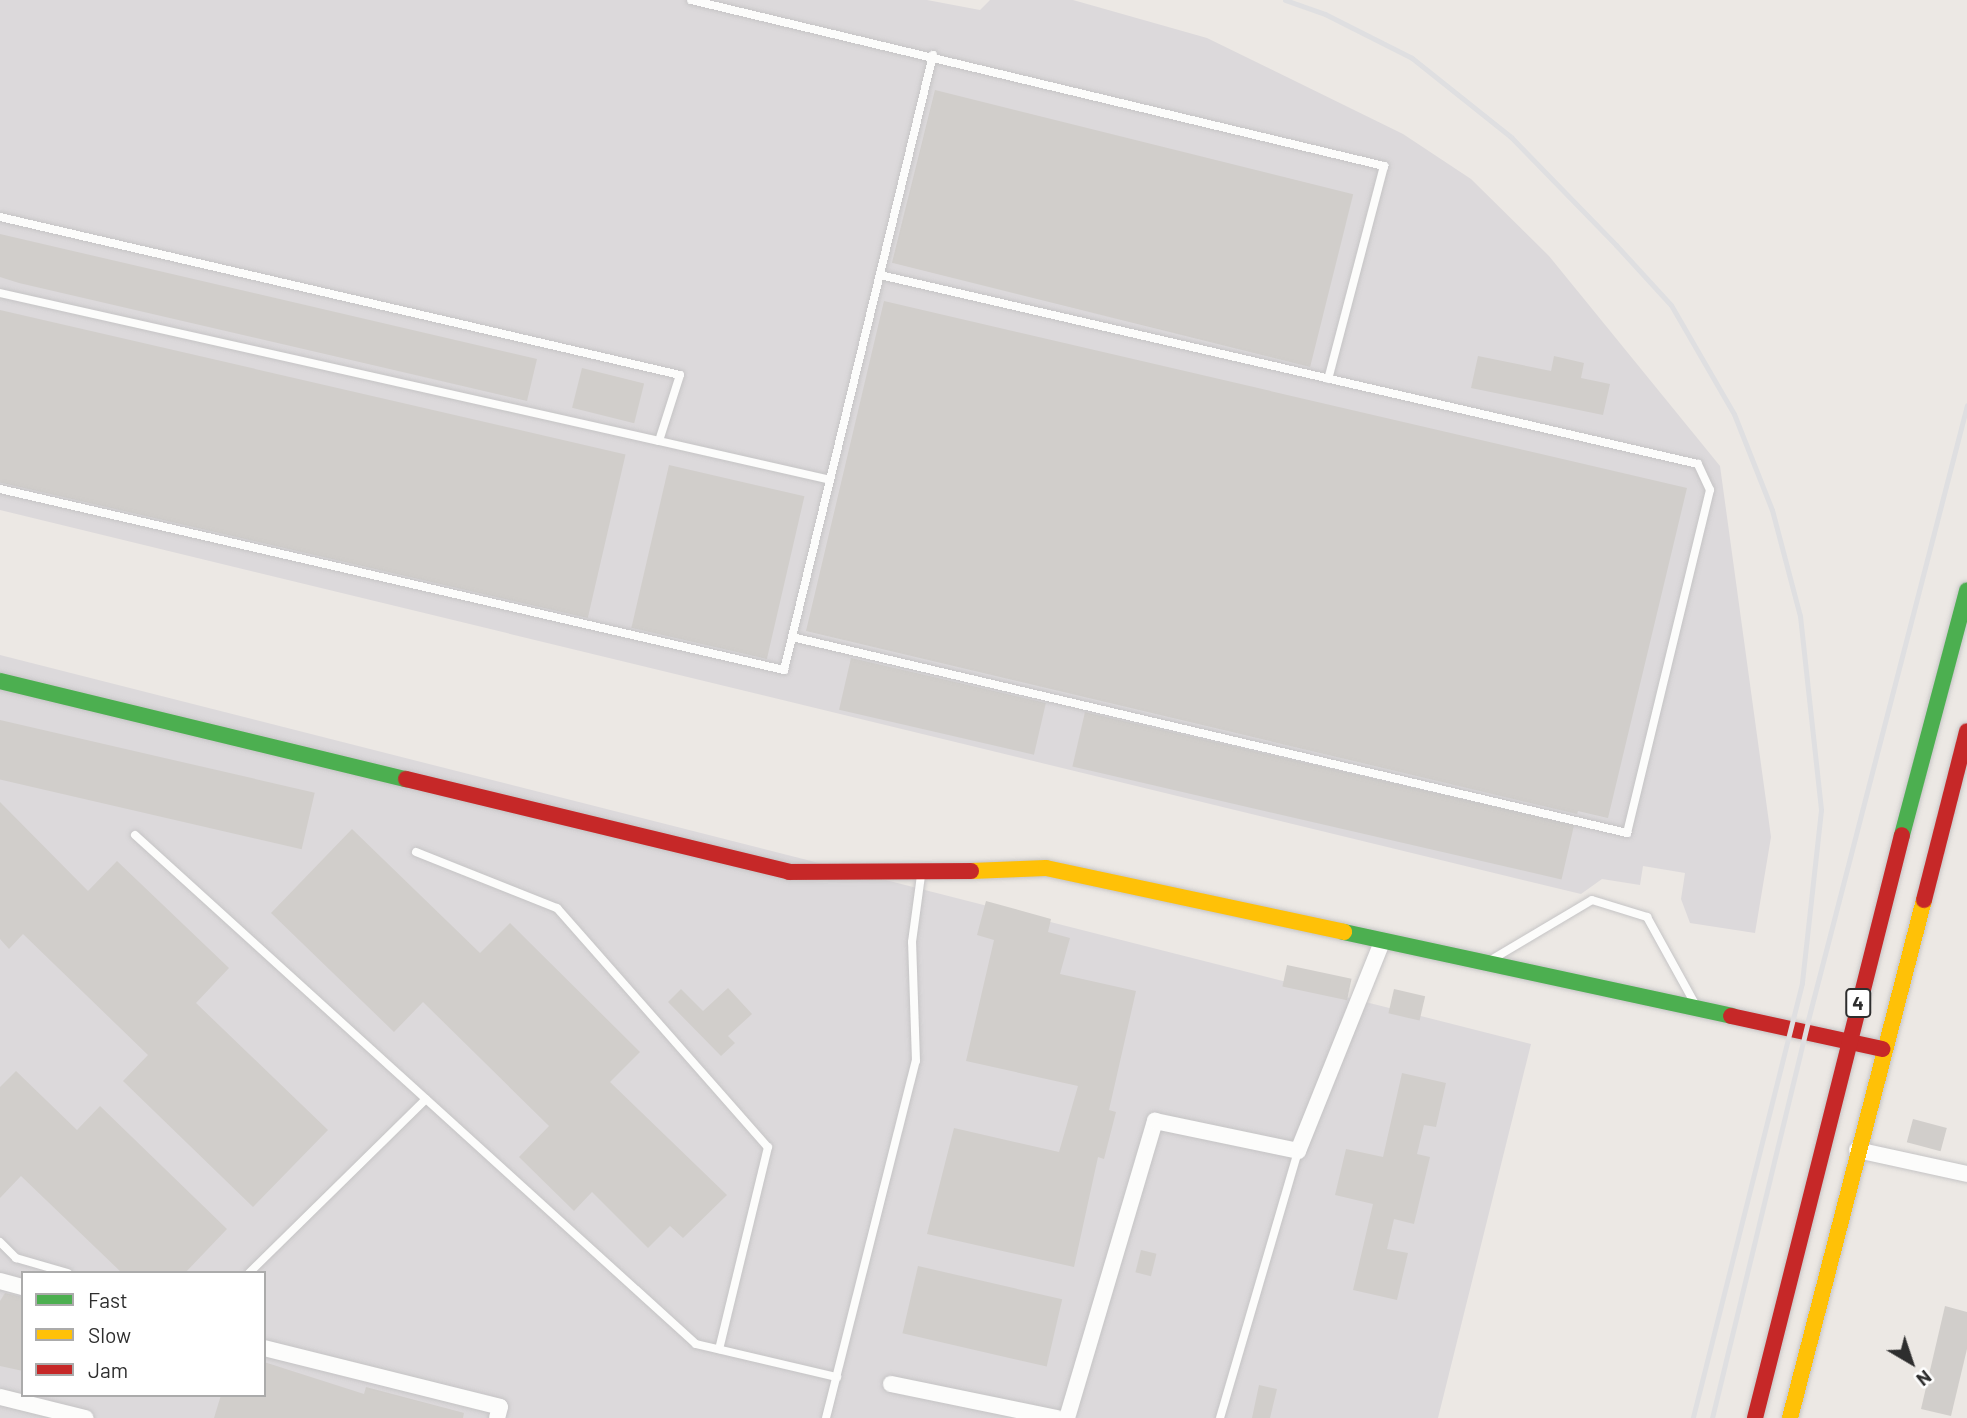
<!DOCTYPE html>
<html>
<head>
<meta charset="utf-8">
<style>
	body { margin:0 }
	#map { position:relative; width:1967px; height:1418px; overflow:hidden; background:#ece8e4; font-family:Barlow,sans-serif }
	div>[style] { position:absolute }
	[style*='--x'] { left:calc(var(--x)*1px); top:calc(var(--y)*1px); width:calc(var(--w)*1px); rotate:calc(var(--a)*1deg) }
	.industrial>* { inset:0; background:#dcd9db }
	.building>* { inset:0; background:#d1cecb; transform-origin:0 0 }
	.roads { filter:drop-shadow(0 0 2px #c5c4c5) drop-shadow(0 0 2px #c5c4c5) }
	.lane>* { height:8px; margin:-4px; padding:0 4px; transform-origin:4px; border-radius:4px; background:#fcfcfb }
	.street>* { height:16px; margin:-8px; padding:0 8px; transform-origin:8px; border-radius:8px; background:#fcfcfb }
	.fast>* { height:16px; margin:-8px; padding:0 8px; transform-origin:8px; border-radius:8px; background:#4caf50 }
	.slow>* { height:16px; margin:-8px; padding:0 8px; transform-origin:8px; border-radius:8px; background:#ffc107 }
	.jam>* { height:16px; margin:-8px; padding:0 8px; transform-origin:8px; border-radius:8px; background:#c62828 }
	.rail>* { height:5px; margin:-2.5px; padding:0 2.5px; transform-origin:2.5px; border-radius:2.5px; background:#dfdfe1 }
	span { translate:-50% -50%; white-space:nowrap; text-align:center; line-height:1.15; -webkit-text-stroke:7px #fff; paint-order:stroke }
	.shield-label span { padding:2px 5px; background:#fff; border:2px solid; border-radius:5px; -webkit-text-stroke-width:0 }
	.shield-label { font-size:19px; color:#2e2e2e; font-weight:700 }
	.legend { position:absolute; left:21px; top:1271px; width:245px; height:126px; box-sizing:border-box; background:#fff; border:2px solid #ababab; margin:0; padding:9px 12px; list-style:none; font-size:21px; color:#2e2e2e }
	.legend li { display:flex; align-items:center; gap:14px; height:35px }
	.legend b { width:35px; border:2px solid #ababab }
	.north { position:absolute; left:1876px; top:1327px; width:70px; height:70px; -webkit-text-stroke:5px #fff; paint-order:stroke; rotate:141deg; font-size:19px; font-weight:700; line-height:28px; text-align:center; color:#2e2e2e }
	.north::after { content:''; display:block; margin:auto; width:24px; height:32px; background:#2e2e2e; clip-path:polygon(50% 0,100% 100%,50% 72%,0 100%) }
</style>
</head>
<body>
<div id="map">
	<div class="industrial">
		<i style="clip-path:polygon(0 0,927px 0,980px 10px,990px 0,1073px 0,1207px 38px,1403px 134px,1471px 179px,1549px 256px,1720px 466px,1771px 837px,1755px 933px,1690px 923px,1681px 899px,1685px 873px,1643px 866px,1640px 885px,1602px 879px,1581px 894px,0 510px)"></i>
		<i style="clip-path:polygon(evenodd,0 655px,1531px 1044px,1438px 1418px,0 1418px,0 655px,23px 1273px,264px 1273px,264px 1395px,23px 1395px,23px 1273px)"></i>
	</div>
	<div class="building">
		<i style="left:935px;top:90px;width:431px;height:178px;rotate:14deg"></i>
		<i style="clip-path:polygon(0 234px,537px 359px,527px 401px,19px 283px,0 277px)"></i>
		<i style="clip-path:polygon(884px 301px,1687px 488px,1608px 818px,1578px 811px,1577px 814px,806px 631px)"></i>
		<i style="left:0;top:310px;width:642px;height:168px;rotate:13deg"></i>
		<i style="clip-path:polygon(1478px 356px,1551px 371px,1554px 356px,1584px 363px,1581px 378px,1610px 384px,1603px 415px,1471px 388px)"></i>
		<i style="left:582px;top:368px;width:64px;height:41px;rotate:14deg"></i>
		<i style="left:669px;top:465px;width:139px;height:167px;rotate:13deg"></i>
		<i style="left:851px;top:658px;width:200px;height:53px;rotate:13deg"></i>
		<i style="left:1085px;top:712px;width:502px;height:56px;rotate:13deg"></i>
		<i style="left:0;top:720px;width:323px;height:58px;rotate:13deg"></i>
		<i style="clip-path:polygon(0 802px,88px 891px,117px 861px,229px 968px,196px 1003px,328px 1130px,253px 1207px,123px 1081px,148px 1055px,23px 934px,9px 949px,0 939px)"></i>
		<i style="clip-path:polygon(352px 829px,480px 953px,510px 923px,640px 1052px,610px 1082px,727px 1195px,683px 1238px,670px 1226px,648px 1248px,592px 1192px,574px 1211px,519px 1157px,549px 1126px,423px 1002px,394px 1032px,271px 913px)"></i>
		<i style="clip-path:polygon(986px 901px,1051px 919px,1048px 932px,1070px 938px,1060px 974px,1136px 991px,1109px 1110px,1116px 1112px,1104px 1159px,1098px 1157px,1074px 1267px,927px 1234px,954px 1128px,1059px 1152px,1078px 1086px,966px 1061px,994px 940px,977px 935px)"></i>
		<i style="left:1287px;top:965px;width:66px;height:22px;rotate:12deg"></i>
		<i style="clip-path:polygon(728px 988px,752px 1014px,728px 1036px,735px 1043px,721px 1056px,668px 1002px,681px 989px,703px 1011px)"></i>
		<i style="left:1394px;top:989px;width:32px;height:25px;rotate:13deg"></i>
		<i style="clip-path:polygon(16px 1071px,77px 1130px,100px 1106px,227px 1229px,185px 1273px,122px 1273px,21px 1176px,0 1198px,0 1087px)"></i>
		<i style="clip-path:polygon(1402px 1073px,1446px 1083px,1436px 1127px,1424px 1125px,1417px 1154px,1430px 1157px,1414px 1224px,1394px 1219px,1387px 1249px,1408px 1253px,1397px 1300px,1353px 1290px,1373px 1204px,1335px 1195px,1346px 1149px,1383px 1157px)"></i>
		<i style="left:1913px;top:1119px;width:35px;height:24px;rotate:15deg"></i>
		<i style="left:1141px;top:1250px;width:16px;height:23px;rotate:14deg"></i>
		<i style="left:918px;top:1266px;width:148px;height:69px;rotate:13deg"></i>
		<i style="clip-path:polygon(5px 1293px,23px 1297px,23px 1371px,0 1366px,0 1301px)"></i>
		<i style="clip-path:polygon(1945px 1306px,1967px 1312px,1967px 1349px,1951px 1416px,1921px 1409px)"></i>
		<i style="clip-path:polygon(264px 1362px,364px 1394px,366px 1387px,464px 1413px,463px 1418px,214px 1418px,221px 1395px,264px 1395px)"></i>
		<i style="clip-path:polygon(1259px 1385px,1277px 1389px,1270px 1418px,1252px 1418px)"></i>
	</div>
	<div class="roads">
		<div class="lane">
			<i style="--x:691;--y:0;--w:713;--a:13.47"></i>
			<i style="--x:1384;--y:166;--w:220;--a:104.7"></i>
			<i style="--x:0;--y:217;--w:698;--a:13.08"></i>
			<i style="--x:680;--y:375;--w:69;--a:107.7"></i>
			<i style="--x:659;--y:441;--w:675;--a:-167.34"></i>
			<i style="--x:659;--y:441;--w:175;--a:12.8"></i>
			<i style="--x:0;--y:489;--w:805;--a:13"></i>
			<i style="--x:784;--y:670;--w:633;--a:-76.38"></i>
			<i style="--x:792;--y:637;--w:858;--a:13.21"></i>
			<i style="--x:1627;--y:833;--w:353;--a:-76.4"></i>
			<i style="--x:1710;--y:490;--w:29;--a:-115"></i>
			<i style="--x:1698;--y:464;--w:840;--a:-166.99"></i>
			<i style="--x:135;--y:835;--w:757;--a:42.22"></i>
			<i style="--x:696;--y:1344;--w:145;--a:13.2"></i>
			<i style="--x:416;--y:852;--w:152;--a:21.7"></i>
			<i style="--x:557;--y:908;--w:319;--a:48.6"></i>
			<i style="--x:768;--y:1147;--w:208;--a:103.6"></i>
			<i style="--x:1491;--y:960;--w:117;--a:-30.7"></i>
			<i style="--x:1592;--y:900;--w:58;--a:17.2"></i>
			<i style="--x:1647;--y:917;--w:99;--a:61.1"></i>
			<i style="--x:0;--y:1242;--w:23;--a:45"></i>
			<i style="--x:16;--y:1258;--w:54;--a:16.1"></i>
			<i style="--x:249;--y:1273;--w:248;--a:-44.5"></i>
			<i style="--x:826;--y:1418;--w:368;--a:-75.9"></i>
			<i style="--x:916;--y:1061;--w:119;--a:-91.9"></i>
			<i style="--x:912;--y:942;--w:68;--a:-82.3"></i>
			<i style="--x:1220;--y:1418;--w:278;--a:-73.7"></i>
		</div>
		<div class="street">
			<i style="--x:1857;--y:1150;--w:113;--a:12.3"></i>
			<i style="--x:0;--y:1281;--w:24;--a:15"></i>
			<i style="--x:264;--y:1348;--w:243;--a:14"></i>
			<i style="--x:500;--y:1407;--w:11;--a:105"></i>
			<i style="--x:891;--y:1384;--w:169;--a:11.6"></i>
			<i style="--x:0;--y:1397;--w:88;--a:13.9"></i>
			<i style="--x:1067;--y:1418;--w:310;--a:-73.5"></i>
			<i style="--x:1155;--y:1121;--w:146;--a:11.8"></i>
			<i style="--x:1298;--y:1151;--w:225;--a:-68.1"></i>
		</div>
		<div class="fast">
			<i style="--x:0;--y:681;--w:418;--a:13.6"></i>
			<i style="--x:1902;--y:835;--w:253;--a:-75.1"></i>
			<i style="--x:1344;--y:932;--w:396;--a:12.2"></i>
		</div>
		<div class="slow">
			<i style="--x:971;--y:871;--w:75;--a:-2.3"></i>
			<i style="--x:1046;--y:868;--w:305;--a:12.1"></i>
			<i style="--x:1790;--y:1418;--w:535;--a:-75.5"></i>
		</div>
		<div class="jam">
			<i style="--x:406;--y:779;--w:394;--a:13.6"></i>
			<i style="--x:789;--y:872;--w:182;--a:-0.3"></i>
			<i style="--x:1924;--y:900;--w:174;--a:-75.7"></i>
			<i style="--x:1731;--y:1016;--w:155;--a:12.3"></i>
			<i style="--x:1755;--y:1418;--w:601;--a:-75.85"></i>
		</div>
	</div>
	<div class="rail">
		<i style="--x:1285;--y:0;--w:42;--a:19.3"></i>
		<i style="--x:1325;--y:14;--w:97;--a:26.8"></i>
		<i style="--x:1412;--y:58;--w:127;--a:38.6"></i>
		<i style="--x:1511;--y:137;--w:151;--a:45.8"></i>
		<i style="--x:1616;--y:245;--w:81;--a:47.5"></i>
		<i style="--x:1671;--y:305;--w:126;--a:60"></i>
		<i style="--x:1734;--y:414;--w:103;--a:68.4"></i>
		<i style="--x:1772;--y:510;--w:110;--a:75.2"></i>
		<i style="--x:1800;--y:616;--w:195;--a:83.8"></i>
		<i style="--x:1821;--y:810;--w:174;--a:96.3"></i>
		<i style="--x:1802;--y:983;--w:448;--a:104.1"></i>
		<i style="--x:1712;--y:1418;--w:409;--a:-76.4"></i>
		<i style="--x:1808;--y:1020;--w:635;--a:-75.5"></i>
	</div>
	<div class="shield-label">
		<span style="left:1858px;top:1003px">4</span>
	</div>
	<ul class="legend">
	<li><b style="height:9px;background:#4caf50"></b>Fast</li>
	<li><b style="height:9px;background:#ffc107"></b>Slow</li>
	<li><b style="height:9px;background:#c62828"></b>Jam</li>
	</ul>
	<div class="north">N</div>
</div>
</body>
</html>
